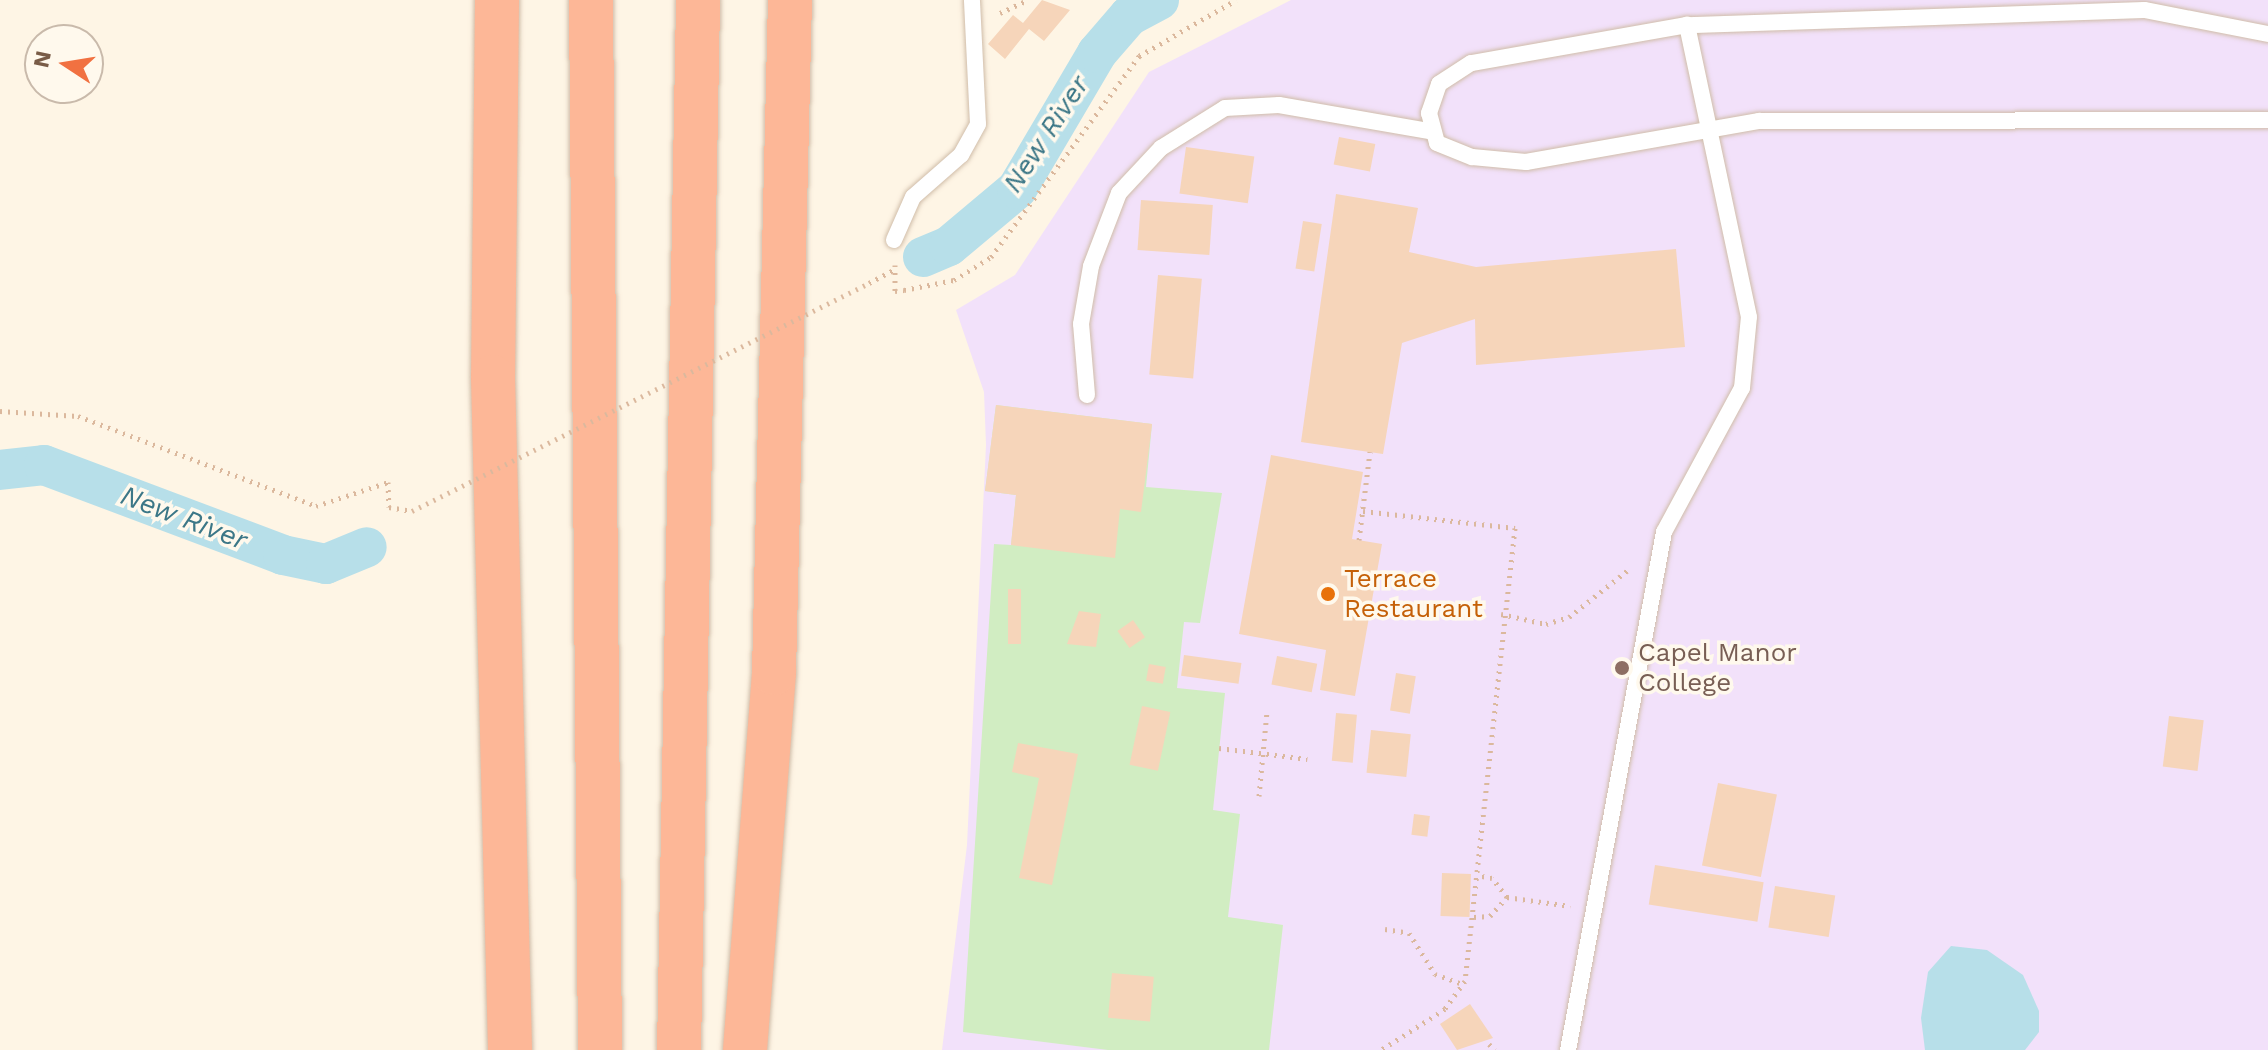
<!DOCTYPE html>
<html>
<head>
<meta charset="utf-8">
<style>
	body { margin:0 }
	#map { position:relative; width:2268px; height:1050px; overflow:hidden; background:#fef5e5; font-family:"Work Sans",sans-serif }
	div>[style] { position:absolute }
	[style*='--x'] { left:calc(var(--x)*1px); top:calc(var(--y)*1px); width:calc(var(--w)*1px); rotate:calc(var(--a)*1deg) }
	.education>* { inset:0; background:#f2e1fa }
	.green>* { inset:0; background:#d1edc2 }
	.water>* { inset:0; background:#b7dfe9 }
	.canal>* { height:40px; margin:-20px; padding:0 20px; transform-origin:20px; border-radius:20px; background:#b7dfe9 }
	.building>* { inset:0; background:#f6d5ba; transform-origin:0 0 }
	.path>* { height:5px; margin-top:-2.5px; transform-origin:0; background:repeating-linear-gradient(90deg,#dbb89d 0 2px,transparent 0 8px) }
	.roads { filter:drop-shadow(0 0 2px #d0bda9) drop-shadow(0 0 2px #d0bda9) }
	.lane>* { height:16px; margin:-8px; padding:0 8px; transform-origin:8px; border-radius:8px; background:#fff }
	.highway>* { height:44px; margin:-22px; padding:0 22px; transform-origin:22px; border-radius:22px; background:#fdb797 }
	.path-bridge>* { height:5px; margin-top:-2.5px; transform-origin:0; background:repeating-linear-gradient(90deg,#dbb89d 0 2px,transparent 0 8px) }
	.dots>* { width:22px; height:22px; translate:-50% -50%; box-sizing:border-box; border:4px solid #fff9ed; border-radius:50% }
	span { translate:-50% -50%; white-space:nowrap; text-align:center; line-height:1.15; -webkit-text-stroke:7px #fff9ed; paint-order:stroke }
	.food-label { font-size:26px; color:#c56008 }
	.left { translate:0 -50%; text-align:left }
	.education-label { font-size:26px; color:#785e54 }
	.water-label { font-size:28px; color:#3c7787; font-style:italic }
	.north { position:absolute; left:24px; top:24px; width:80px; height:80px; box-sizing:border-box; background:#fff9ed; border:2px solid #c9baab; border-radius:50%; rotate:282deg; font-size:22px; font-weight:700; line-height:32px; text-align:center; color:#795c47 }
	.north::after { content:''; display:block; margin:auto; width:28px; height:36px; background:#f17141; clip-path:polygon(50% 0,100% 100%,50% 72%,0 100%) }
</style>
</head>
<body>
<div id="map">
	<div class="education">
		<i style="clip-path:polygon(1291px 0,2268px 0,2268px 1050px,942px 1050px,967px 845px,986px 445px,984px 392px,956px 310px,1015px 275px,1149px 72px)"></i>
	</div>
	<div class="green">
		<i style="clip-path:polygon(996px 405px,1152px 424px,1146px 487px,1222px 493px,1200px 623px,1184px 622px,1177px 688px,1225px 693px,1213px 810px,1240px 814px,1228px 917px,1283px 925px,1269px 1050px,1108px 1050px,963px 1032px,994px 544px,1011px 545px,1016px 495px,985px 491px)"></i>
	</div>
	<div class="water">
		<i style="clip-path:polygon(1951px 946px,1987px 950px,2023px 975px,2039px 1011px,2039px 1032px,2025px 1050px,1925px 1050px,1921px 1018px,1928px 972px)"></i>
	</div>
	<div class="canal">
		<i style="--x:923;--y:257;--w:28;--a:-23"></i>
		<i style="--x:949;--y:246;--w:89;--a:-40"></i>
		<i style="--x:1017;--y:189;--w:158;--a:-59.5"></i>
		<i style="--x:1097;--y:53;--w:49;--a:-49.1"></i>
		<i style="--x:1129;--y:16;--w:34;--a:-28"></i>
		<i style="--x:0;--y:470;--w:44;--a:-6.5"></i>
		<i style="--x:44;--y:465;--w:255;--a:20.6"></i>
		<i style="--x:283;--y:555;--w:44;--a:11.8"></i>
		<i style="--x:326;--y:564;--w:44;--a:-22.5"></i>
	</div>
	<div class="building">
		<i style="clip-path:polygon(1042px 0,1070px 10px,1044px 41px,1029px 29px,1005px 59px,988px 44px,1013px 15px,1023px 23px)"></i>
		<i style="left:1339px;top:137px;width:37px;height:28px;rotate:11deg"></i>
		<i style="left:1186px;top:147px;width:69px;height:47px;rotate:8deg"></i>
		<i style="clip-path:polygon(1336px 194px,1418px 208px,1409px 252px,1476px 267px,1676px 249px,1685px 347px,1476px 365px,1475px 319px,1402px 343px,1383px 454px,1301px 442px)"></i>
		<i style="left:1141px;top:200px;width:72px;height:50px;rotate:4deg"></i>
		<i style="left:1303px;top:221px;width:19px;height:48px;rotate:9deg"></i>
		<i style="left:1158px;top:275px;width:44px;height:100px;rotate:5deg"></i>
		<i style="clip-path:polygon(996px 405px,1152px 424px,1141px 512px,1120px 509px,1115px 558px,1011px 545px,1016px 495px,985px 491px)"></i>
		<i style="clip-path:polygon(1271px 455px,1363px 472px,1352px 539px,1382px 544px,1355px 696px,1320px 690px,1326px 650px,1239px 634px)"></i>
		<i style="left:1008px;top:589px;width:13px;height:55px"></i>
		<i style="clip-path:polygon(1079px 611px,1101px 614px,1096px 647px,1067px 644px)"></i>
		<i style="left:1133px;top:620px;width:21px;height:19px;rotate:55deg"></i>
		<i style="left:1184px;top:655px;width:58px;height:21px;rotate:8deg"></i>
		<i style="left:1277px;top:656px;width:41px;height:29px;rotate:11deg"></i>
		<i style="left:1149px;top:664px;width:17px;height:17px;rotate:10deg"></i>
		<i style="left:1396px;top:673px;width:20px;height:38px;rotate:9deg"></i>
		<i style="left:1142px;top:706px;width:29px;height:60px;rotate:12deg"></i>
		<i style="left:1336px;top:713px;width:21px;height:48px;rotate:5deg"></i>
		<i style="left:2169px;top:716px;width:35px;height:51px;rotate:7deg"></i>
		<i style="left:1371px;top:730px;width:40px;height:43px;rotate:6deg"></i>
		<i style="clip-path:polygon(1018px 743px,1078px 754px,1052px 885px,1019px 878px,1039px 778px,1012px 772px)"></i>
		<i style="left:1718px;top:783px;width:60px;height:84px;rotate:11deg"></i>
		<i style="left:1414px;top:814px;width:16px;height:21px;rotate:7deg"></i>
		<i style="left:1655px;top:865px;width:110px;height:40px;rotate:9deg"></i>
		<i style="left:1442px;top:873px;width:29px;height:43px;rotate:2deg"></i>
		<i style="left:1775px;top:886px;width:61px;height:42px;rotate:9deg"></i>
		<i style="left:1112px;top:973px;width:42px;height:45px;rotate:5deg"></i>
		<i style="clip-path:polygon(1470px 1004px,1493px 1038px,1457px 1050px,1440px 1024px)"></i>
	</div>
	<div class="path">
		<i style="--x:1000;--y:13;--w:31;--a:-25"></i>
		<i style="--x:895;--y:265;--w:26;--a:90"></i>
		<i style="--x:895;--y:291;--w:9;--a:-6"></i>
		<i style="--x:904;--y:290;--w:51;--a:-11.3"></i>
		<i style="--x:954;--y:280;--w:44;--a:-31.9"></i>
		<i style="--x:991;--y:257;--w:250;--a:-53.6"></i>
		<i style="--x:1139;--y:56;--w:112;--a:-30"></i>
		<i style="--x:869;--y:283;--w:30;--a:-28"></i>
		<i style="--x:0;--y:411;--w:78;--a:3.7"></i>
		<i style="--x:78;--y:416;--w:254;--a:20.7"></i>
		<i style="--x:316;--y:506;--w:76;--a:-18.4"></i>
		<i style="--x:388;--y:482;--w:25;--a:88"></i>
		<i style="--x:389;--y:507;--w:23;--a:10"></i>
		<i style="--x:1363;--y:511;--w:153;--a:6.4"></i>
		<i style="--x:1515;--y:528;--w:456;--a:96.3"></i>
		<i style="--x:1465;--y:981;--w:34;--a:126"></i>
		<i style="--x:1445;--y:1009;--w:76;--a:147.4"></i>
		<i style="--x:1359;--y:540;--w:89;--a:-82.9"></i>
		<i style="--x:1501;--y:614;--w:46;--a:12.5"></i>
		<i style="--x:1546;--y:624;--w:24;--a:-17"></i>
		<i style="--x:1569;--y:617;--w:75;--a:-38.5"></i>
		<i style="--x:1219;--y:748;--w:89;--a:7.1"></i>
		<i style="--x:1259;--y:796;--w:84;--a:-84.6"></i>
		<i style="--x:1507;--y:897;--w:64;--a:8.1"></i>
		<i style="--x:1474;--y:917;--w:16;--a:-4"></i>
		<i style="--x:1490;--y:916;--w:25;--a:-48"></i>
		<i style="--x:1507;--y:897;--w:24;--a:-128"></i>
		<i style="--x:1492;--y:878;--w:15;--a:-169"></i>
		<i style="--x:1385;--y:929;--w:24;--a:9"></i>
		<i style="--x:1409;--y:933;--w:49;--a:57.6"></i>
		<i style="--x:1435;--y:974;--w:30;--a:20"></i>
		<i style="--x:1489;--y:1044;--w:8;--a:45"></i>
	</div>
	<div class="roads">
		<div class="lane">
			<i style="--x:2268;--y:34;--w:126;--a:-169"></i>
			<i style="--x:2144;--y:10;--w:457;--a:178.1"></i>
			<i style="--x:1687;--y:25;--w:219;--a:170"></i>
			<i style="--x:1471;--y:63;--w:38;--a:147"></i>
			<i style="--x:1439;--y:84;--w:31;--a:109"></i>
			<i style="--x:1429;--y:113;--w:31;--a:75"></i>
			<i style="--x:1437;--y:143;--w:38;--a:22"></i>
			<i style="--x:1472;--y:157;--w:54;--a:5.3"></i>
			<i style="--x:1526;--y:162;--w:237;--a:-10"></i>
			<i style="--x:1759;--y:121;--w:509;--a:-0.11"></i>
			<i style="--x:894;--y:240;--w:47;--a:-66.2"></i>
			<i style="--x:913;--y:197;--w:64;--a:-41.2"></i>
			<i style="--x:961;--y:155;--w:35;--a:-61"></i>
			<i style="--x:978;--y:124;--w:124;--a:-92.8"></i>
			<i style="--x:1087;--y:395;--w:71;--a:-94.8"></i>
			<i style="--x:1081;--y:324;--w:59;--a:-80.2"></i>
			<i style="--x:1091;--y:266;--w:78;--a:-69"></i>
			<i style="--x:1119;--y:193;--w:62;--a:-47"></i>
			<i style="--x:1161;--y:148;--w:75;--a:-32"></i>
			<i style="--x:1225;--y:108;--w:54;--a:-3.2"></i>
			<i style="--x:1279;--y:105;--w:157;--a:9.9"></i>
			<i style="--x:1568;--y:1050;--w:527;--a:-79.5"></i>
			<i style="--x:1664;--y:532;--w:164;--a:-61.6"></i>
			<i style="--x:1742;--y:388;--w:71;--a:-84.4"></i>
			<i style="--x:1749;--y:317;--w:299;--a:-102"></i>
		</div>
		<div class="highway">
			<i style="--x:497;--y:0;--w:377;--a:90.6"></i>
			<i style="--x:493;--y:377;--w:673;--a:88.55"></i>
			<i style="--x:591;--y:0;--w:1050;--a:89.51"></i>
			<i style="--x:679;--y:1050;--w:1050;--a:-88.96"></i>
			<i style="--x:745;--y:1050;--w:378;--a:-85.6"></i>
			<i style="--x:774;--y:673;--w:673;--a:-88.64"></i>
		</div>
	</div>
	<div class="path-bridge">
		<i style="--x:412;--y:511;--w:511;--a:-26.51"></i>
	</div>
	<div class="dots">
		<i style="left:1328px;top:594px;background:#e8710a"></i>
		<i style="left:1622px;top:668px;background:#8d6e63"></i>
	</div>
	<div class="food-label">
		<span class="left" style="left:1344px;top:594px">Terrace<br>Restaurant</span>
	</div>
	<div class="education-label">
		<span class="left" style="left:1638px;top:668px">Capel Manor<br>College</span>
	</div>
	<div class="water-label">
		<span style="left:1046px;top:134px;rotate:-57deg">New River</span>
		<span style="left:184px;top:518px;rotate:21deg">New River</span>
	</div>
	<div class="north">N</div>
</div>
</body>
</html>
